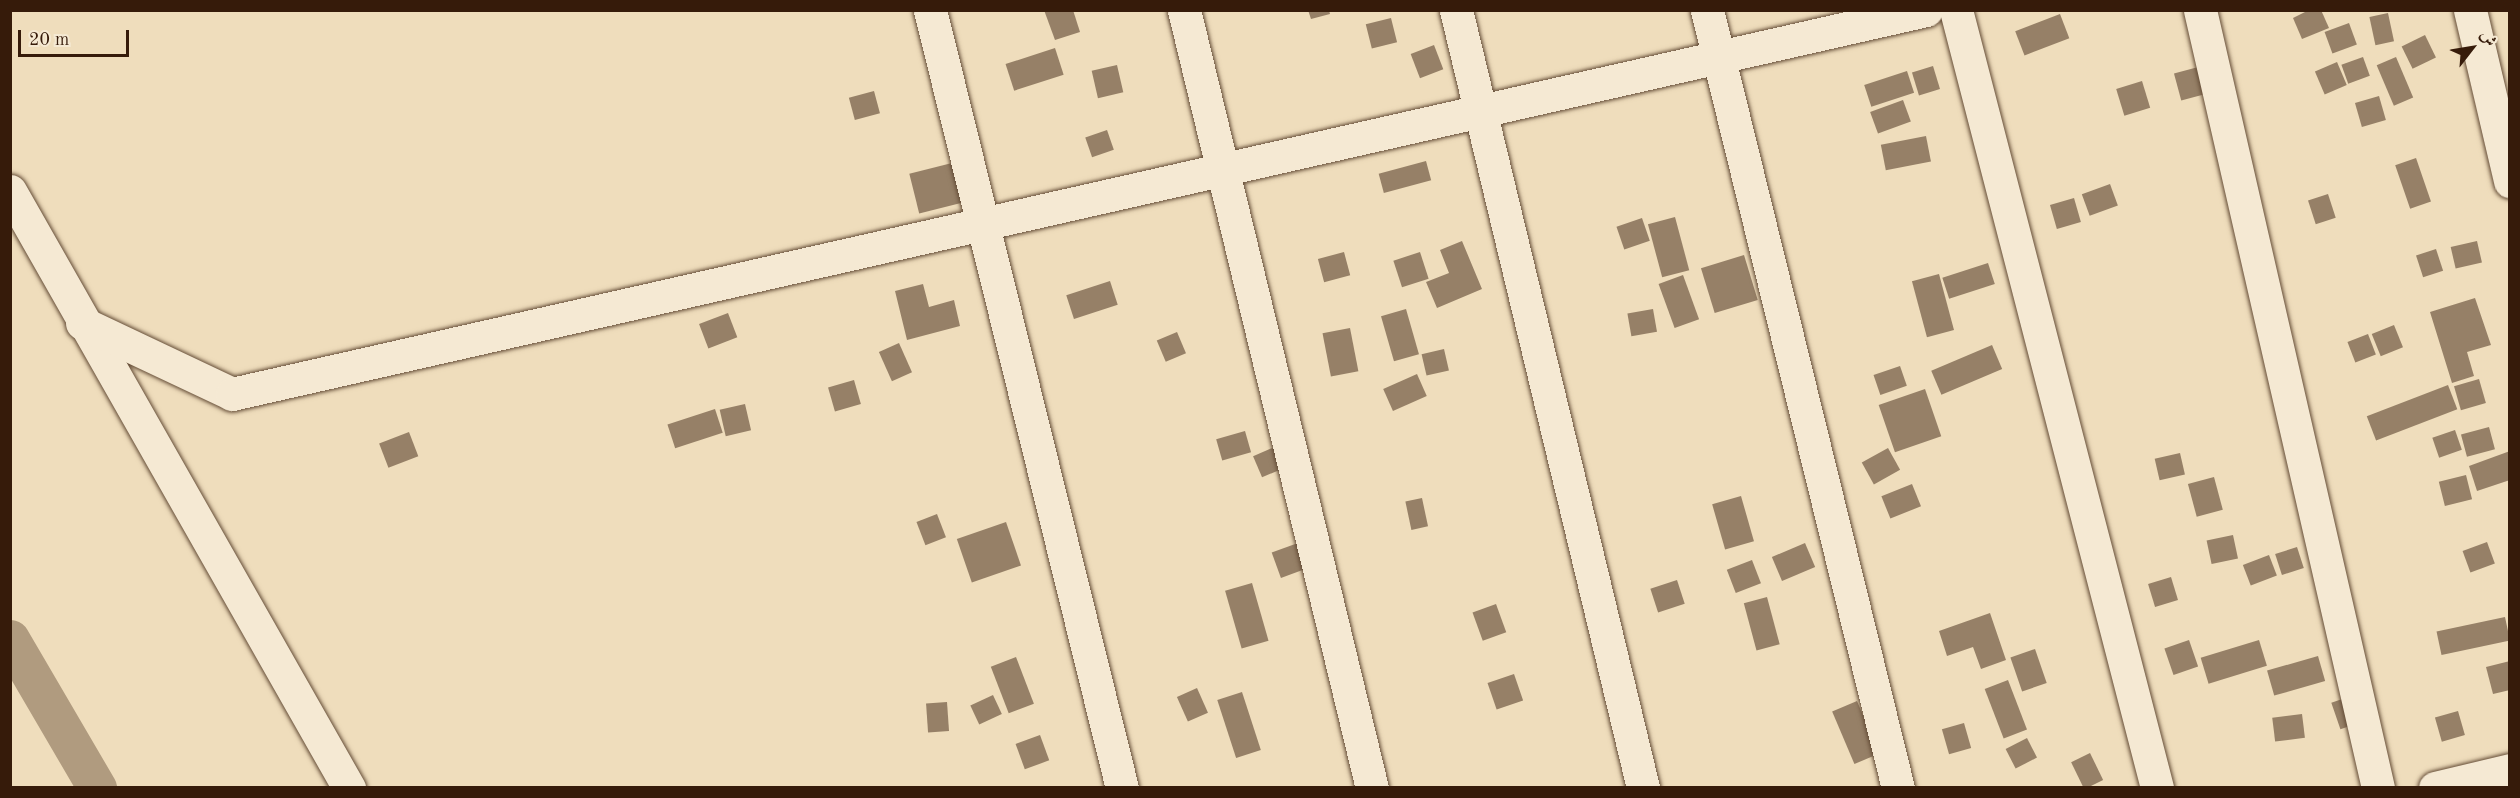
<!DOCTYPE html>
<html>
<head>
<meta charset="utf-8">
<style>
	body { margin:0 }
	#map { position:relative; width:2520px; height:798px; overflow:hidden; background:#efddbc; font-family:"Old Standard TT",Amiri,serif }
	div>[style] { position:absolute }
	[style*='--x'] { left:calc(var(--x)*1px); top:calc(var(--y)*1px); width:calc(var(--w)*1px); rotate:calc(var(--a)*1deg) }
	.canal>* { height:39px; margin:-19.5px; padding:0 19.5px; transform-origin:19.5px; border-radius:19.5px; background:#b09b7f }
	.building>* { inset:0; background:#968067; transform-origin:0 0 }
	.roads { filter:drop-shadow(0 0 2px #644c36) drop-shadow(0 0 2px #644c36) }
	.minor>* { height:33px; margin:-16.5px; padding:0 16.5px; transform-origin:16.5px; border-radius:16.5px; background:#f5e9d3 }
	span { translate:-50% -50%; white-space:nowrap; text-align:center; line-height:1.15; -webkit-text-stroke:6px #f5e9d3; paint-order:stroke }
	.frame { position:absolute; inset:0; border:12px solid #361b0a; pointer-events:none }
	.north { position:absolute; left:2442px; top:18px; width:60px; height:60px; -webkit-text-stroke:4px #f5e9d3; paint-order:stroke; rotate:59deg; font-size:16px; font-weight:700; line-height:24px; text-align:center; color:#361b0a }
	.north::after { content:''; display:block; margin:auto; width:21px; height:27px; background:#361b0a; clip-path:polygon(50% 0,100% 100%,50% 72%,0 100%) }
	.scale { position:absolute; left:18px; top:30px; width:111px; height:27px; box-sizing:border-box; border:3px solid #361b0a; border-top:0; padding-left:8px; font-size:18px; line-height:21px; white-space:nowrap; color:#361b0a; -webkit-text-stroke:4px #f5e9d3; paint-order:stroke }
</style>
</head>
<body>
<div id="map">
	<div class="canal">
		<i style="--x:10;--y:639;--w:173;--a:59.7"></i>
	</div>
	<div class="building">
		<i style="clip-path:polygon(1044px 10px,1073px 10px,1080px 32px,1055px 40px)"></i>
		<i style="clip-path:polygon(1308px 10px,1329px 10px,1330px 14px,1311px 19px)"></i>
		<i style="clip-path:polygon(2309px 10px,2321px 10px,2329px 28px,2302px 39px,2293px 18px)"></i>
		<i style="left:2388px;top:13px;width:29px;height:19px;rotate:78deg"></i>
		<i style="left:2060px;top:14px;width:26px;height:48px;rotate:69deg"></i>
		<i style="left:1391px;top:18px;width:25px;height:26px;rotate:76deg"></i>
		<i style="left:2349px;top:23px;width:23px;height:26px;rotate:70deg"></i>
		<i style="left:2425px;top:35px;width:25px;height:26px;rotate:64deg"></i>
		<i style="left:1434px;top:45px;width:26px;height:25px;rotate:69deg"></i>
		<i style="left:1055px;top:48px;width:28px;height:52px;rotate:72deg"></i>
		<i style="left:2363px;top:57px;width:20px;height:23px;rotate:70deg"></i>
		<i style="left:2396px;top:57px;width:44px;height:21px;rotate:67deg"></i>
		<i style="left:2337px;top:62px;width:25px;height:24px;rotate:67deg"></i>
		<i style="left:1117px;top:65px;width:28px;height:26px;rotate:77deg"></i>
		<i style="left:1933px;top:66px;width:24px;height:22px;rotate:73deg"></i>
		<i style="left:2202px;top:66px;width:28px;height:29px;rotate:75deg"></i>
		<i style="left:1907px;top:71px;width:23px;height:45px;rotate:72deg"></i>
		<i style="left:2142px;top:81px;width:28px;height:27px;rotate:73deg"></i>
		<i style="left:874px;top:91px;width:23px;height:26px;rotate:75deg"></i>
		<i style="left:2379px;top:96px;width:25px;height:25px;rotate:74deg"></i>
		<i style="left:1903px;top:100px;width:23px;height:35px;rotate:70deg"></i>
		<i style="left:1107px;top:130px;width:21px;height:23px;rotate:71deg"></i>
		<i style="left:1926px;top:136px;width:26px;height:46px;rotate:79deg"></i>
		<i style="left:2416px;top:158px;width:46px;height:22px;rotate:71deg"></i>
		<i style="left:1426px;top:161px;width:20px;height:49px;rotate:75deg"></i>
		<i style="left:952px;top:163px;width:41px;height:44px;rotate:76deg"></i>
		<i style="left:2110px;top:184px;width:23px;height:30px;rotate:70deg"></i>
		<i style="left:2328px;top:194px;width:25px;height:21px;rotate:72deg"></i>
		<i style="left:2074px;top:198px;width:25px;height:25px;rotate:74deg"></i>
		<i style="left:1675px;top:217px;width:55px;height:28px;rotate:75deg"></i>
		<i style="left:1642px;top:218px;width:24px;height:27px;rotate:71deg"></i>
		<i style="clip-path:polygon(1462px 241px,1482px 289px,1437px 308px,1426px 282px,1449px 273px,1440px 250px)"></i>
		<i style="left:2477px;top:241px;width:22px;height:27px;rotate:77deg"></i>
		<i style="left:2436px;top:249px;width:23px;height:21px;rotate:72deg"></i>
		<i style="left:1344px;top:252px;width:24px;height:27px;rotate:75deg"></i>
		<i style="left:1420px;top:252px;width:28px;height:28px;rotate:72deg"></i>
		<i style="left:1744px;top:255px;width:47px;height:45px;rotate:73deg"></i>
		<i style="left:1988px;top:263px;width:22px;height:48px;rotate:72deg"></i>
		<i style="left:1939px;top:274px;width:58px;height:28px;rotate:75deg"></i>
		<i style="left:1683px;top:275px;width:47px;height:26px;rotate:70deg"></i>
		<i style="left:1110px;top:281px;width:25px;height:46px;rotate:72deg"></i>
		<i style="clip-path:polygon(923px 284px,929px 307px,954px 300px,960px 326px,907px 340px,895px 291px)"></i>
		<i style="clip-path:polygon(2475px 298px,2491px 345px,2467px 352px,2474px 376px,2452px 383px,2430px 312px)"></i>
		<i style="left:1406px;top:309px;width:47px;height:26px;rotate:74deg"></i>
		<i style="left:1653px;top:309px;width:23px;height:26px;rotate:80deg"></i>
		<i style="left:728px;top:313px;width:26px;height:31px;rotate:69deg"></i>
		<i style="left:2394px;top:325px;width:24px;height:24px;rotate:68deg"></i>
		<i style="left:1350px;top:328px;width:44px;height:28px;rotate:79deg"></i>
		<i style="left:1177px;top:332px;width:23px;height:22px;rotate:67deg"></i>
		<i style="left:2368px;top:334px;width:22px;height:22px;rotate:69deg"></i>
		<i style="left:899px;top:343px;width:32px;height:22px;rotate:66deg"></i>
		<i style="left:1992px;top:345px;width:26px;height:66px;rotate:67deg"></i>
		<i style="left:1444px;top:349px;width:22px;height:23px;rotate:77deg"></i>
		<i style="left:1900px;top:366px;width:21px;height:28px;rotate:71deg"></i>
		<i style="left:1417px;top:374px;width:24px;height:37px;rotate:66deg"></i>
		<i style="left:2479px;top:379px;width:25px;height:26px;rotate:74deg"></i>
		<i style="left:854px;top:380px;width:25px;height:27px;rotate:74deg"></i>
		<i style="left:2448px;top:385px;width:26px;height:87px;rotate:69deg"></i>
		<i style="left:1925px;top:389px;width:50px;height:49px;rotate:71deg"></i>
		<i style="left:745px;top:404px;width:27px;height:26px;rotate:77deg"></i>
		<i style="left:715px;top:409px;width:25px;height:50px;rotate:72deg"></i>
		<i style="left:2489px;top:427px;width:23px;height:29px;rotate:75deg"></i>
		<i style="left:2455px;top:430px;width:21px;height:24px;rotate:71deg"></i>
		<i style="left:1245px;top:431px;width:22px;height:30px;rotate:74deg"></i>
		<i style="left:409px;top:432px;width:26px;height:32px;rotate:69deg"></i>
		<i style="left:1277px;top:446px;width:23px;height:26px;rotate:67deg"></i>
		<i style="left:1888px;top:448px;width:25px;height:30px;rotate:61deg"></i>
		<i style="clip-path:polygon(2510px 451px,2510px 480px,2477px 491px,2469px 466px)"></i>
		<i style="left:2180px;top:453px;width:22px;height:26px;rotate:77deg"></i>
		<i style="left:2466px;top:475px;width:25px;height:28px;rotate:76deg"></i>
		<i style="left:2214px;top:477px;width:34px;height:27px;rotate:75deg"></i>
		<i style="left:1912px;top:484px;width:24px;height:33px;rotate:68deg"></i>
		<i style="left:1741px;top:496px;width:47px;height:30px;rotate:74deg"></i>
		<i style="left:1422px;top:498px;width:29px;height:17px;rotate:78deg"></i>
		<i style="left:937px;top:514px;width:25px;height:22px;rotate:69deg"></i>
		<i style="left:1006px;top:522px;width:46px;height:52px;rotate:71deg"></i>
		<i style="left:2233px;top:535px;width:24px;height:27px;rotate:78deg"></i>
		<i style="left:2487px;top:542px;width:23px;height:26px;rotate:70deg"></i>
		<i style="left:1298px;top:543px;width:27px;height:28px;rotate:70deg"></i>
		<i style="left:1805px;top:543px;width:26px;height:36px;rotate:67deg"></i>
		<i style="left:2297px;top:547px;width:22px;height:23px;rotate:72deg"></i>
		<i style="left:2269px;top:555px;width:22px;height:28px;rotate:69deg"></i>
		<i style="left:1752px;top:560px;width:25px;height:27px;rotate:69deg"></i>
		<i style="left:2171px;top:577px;width:24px;height:24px;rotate:73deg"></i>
		<i style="left:1677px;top:580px;width:25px;height:28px;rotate:72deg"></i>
		<i style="left:1252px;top:583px;width:60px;height:28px;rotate:74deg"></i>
		<i style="left:1767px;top:597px;width:49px;height:24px;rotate:75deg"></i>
		<i style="left:1496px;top:604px;width:30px;height:25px;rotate:70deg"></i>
		<i style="clip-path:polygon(1990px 613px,2006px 660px,1981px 669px,1973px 647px,1947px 656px,1939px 631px)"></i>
		<i style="left:2505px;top:617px;width:24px;height:70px;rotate:78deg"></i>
		<i style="left:2189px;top:640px;width:28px;height:26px;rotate:71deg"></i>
		<i style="left:2259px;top:640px;width:27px;height:61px;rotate:73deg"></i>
		<i style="left:2035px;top:649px;width:36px;height:26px;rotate:71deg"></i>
		<i style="left:2318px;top:656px;width:26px;height:53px;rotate:74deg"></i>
		<i style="left:1016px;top:657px;width:50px;height:27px;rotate:69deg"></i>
		<i style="clip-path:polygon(2510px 661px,2510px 690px,2493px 694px,2486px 667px)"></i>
		<i style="left:1514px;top:674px;width:28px;height:28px;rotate:71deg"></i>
		<i style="left:2008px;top:680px;width:53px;height:25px;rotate:69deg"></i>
		<i style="left:1197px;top:688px;width:27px;height:22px;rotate:66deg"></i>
		<i style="left:1242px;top:692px;width:61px;height:26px;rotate:72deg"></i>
		<i style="left:993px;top:695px;width:21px;height:25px;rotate:65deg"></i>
		<i style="left:2354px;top:695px;width:28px;height:24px;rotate:71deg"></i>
		<i style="left:1857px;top:701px;width:57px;height:27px;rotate:67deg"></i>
		<i style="left:947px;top:702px;width:29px;height:21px;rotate:86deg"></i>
		<i style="left:2458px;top:711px;width:25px;height:24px;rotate:74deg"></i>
		<i style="left:2302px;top:714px;width:24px;height:30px;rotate:83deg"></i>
		<i style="left:1964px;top:723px;width:26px;height:23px;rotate:74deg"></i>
		<i style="left:1040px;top:735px;width:27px;height:26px;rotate:70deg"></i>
		<i style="left:2027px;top:738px;width:22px;height:24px;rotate:63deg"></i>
		<i style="left:2090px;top:753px;width:30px;height:21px;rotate:64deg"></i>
	</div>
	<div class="roads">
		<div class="minor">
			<i style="--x:930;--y:10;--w:801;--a:76.14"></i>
			<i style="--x:1184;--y:10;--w:800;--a:76.42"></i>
			<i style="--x:1456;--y:10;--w:800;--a:76.48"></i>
			<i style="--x:1707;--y:10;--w:801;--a:76.21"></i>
			<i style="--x:1956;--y:10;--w:804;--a:75.51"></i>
			<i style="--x:2200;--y:10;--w:798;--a:77.11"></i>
			<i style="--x:2470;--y:10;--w:176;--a:76.8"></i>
			<i style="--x:10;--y:191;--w:687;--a:60.41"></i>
			<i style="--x:82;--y:323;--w:166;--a:25.3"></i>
			<i style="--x:232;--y:394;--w:1737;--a:-12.77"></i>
			<i style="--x:2435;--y:788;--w:77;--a:-13.5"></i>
		</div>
	</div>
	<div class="frame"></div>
	<div class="north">ش</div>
	<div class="scale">20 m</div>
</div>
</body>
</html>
